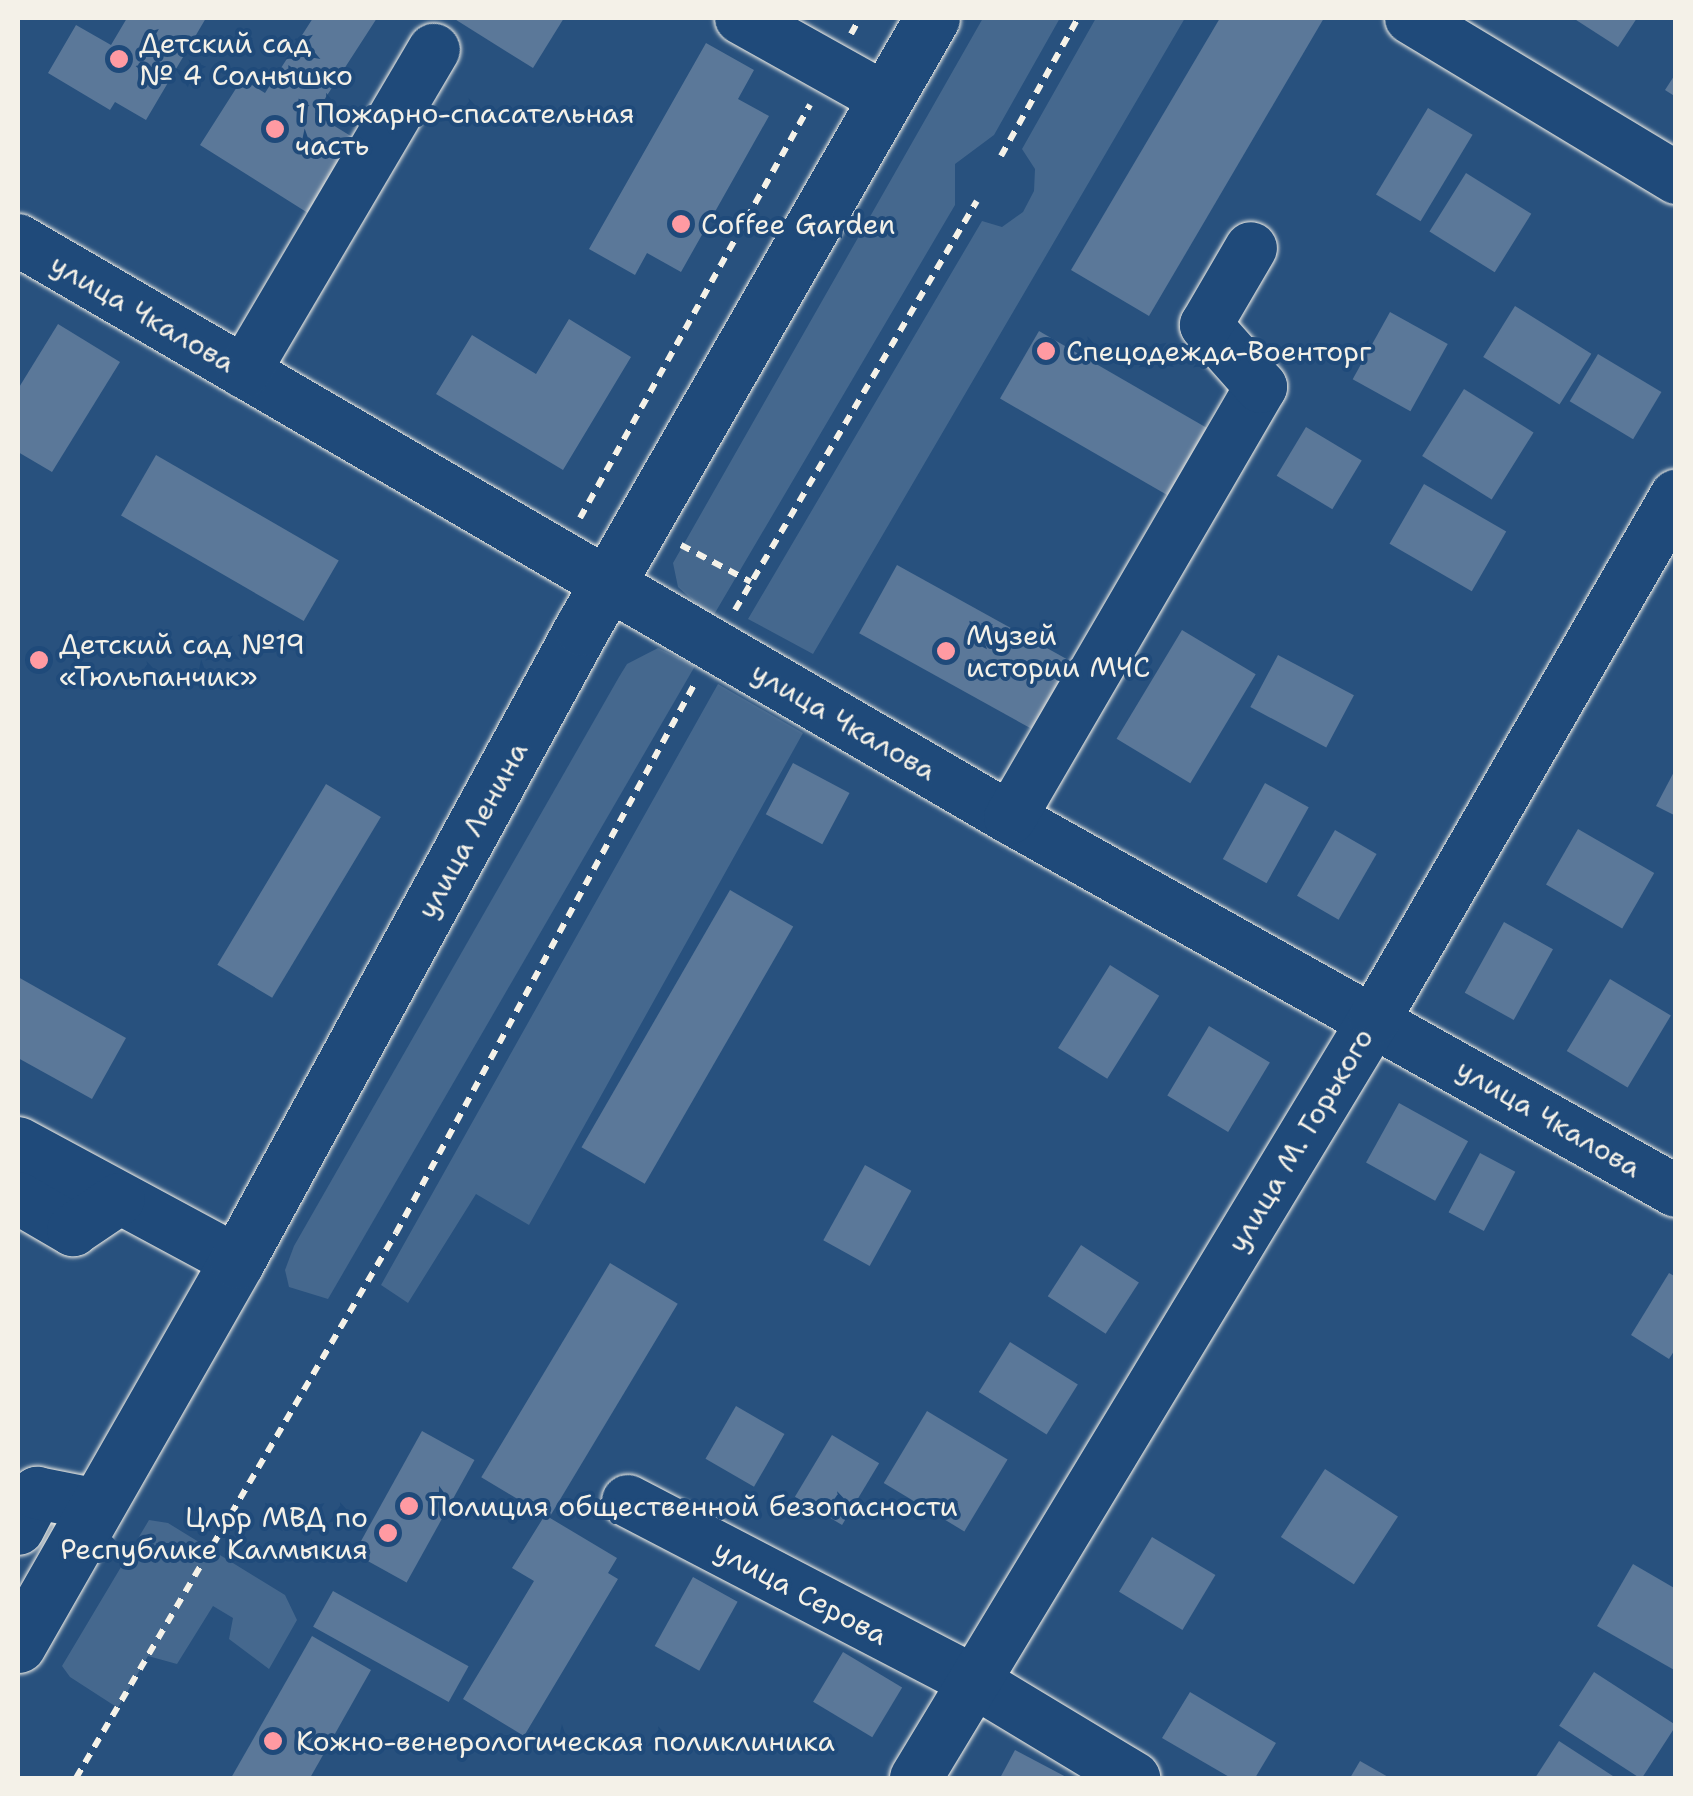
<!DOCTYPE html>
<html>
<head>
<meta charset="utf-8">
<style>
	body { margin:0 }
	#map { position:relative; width:1693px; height:1796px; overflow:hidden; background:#28517e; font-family:"Shantell Sans",sans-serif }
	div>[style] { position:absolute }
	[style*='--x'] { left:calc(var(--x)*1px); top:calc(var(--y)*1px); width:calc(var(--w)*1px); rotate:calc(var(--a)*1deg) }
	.green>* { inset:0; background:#45688e }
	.building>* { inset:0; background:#5b7899; transform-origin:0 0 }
	.path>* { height:6px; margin-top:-3px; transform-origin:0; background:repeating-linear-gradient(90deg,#f4f1e8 0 10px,transparent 0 18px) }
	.roads { filter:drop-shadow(0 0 2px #f4f1e8) drop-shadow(0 0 2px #f4f1e8) }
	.minor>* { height:52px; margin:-26px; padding:0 26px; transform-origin:26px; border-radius:26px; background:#1f4a7a }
	.major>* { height:55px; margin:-27.5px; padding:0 27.5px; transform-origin:27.5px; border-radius:27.5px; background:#1f4a7a }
	.dots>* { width:28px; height:28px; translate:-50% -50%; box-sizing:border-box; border:5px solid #1f4a7a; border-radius:50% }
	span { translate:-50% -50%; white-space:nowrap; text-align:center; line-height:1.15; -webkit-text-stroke:8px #1f4a7a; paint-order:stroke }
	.poi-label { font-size:28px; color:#f4f1e8 }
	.left { translate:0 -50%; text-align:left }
	.right { translate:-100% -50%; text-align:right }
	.street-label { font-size:28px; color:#f4f1e8 }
	.frame { position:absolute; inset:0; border:20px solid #f4f1e8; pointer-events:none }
</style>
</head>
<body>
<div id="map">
	<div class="green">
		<i style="clip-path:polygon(983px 18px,1060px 18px,994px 135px,955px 164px,955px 205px,712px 618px,678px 587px,673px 563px)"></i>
		<i style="clip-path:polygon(1096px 18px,1185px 18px,813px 654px,748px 619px,982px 221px,1002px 227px,1023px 212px,1034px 191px,1035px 169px,1022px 149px)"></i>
		<i style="clip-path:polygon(658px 648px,695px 666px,328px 1299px,289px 1287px,285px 1270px,294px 1246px,619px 677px,627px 664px)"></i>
		<i style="clip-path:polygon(718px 684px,803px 733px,529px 1225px,476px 1194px,408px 1303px,381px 1285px)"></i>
		<i style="clip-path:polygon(149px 1520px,168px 1523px,285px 1595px,297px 1620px,269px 1669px,229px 1639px,233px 1618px,213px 1606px,177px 1664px,148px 1656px,118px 1708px,70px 1677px,62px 1666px)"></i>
	</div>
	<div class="building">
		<i style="clip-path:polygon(127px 18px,206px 18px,146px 120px,115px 102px,110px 110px,48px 73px,76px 25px,111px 45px)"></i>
		<i style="clip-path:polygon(313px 18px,377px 18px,315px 114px,367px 146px,319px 220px,200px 145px,242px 79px,265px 93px)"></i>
		<i style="clip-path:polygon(453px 18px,564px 18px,533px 68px)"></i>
		<i style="clip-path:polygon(1220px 18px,1324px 18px,1149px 316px,1071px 270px)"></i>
		<i style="clip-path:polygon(1573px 18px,1637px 18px,1618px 47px)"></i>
		<i style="clip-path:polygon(706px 43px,754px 70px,738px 99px,769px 116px,681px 272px,647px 253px,635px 275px,589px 249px)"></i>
		<i style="clip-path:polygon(1676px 73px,1676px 97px,1665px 90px)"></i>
		<i style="left:1428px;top:108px;width:52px;height:101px;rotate:31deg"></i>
		<i style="left:1466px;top:173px;width:77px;height:69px;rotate:32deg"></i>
		<i style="left:1515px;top:306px;width:90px;height:60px;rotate:32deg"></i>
		<i style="left:1390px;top:312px;width:66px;height:77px;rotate:29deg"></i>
		<i style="clip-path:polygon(569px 319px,631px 357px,563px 470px,436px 394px,472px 335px,536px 374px)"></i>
		<i style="clip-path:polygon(58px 324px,120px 362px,52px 472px,18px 452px,18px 389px)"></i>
		<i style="left:1039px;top:331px;width:195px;height:78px;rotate:30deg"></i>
		<i style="left:1598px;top:354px;width:74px;height:55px;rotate:31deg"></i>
		<i style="left:1464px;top:389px;width:82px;height:79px;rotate:32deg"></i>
		<i style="left:1306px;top:427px;width:65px;height:57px;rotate:31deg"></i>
		<i style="left:156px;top:455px;width:211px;height:70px;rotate:30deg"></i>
		<i style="left:1424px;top:484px;width:95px;height:69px;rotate:30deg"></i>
		<i style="left:897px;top:565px;width:210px;height:78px;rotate:29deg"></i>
		<i style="left:1182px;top:630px;width:86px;height:127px;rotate:31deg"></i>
		<i style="left:1278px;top:655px;width:86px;height:59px;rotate:28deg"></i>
		<i style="left:793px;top:763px;width:64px;height:58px;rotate:28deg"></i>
		<i style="clip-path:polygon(1676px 768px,1676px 816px,1656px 806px)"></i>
		<i style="left:1265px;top:783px;width:50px;height:87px;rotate:29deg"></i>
		<i style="left:326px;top:784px;width:64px;height:211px;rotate:31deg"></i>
		<i style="left:1578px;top:829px;width:88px;height:64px;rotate:30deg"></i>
		<i style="left:1335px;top:830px;width:48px;height:76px;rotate:30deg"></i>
		<i style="left:730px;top:890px;width:73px;height:297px;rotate:30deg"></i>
		<i style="left:1504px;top:922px;width:56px;height:81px;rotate:29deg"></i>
		<i style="left:1110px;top:965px;width:58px;height:98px;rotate:32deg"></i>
		<i style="clip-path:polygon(18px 977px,126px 1038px,92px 1099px,18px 1058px)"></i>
		<i style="left:1610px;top:979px;width:71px;height:84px;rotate:31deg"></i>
		<i style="left:1209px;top:1026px;width:71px;height:81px;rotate:31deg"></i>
		<i style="left:1399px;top:1103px;width:79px;height:68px;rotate:29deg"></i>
		<i style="left:1480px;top:1153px;width:40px;height:67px;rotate:28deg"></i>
		<i style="left:865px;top:1165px;width:53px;height:86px;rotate:29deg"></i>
		<i style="left:1081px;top:1245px;width:69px;height:61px;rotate:33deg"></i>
		<i style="left:610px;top:1263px;width:79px;height:250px;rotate:31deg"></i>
		<i style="clip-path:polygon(1669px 1273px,1676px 1277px,1676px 1348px,1669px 1359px,1631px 1335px)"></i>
		<i style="left:1010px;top:1342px;width:80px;height:59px;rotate:32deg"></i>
		<i style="left:736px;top:1406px;width:56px;height:61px;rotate:30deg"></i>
		<i style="left:927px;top:1411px;width:94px;height:84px;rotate:31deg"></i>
		<i style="left:422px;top:1431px;width:60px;height:140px;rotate:29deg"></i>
		<i style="left:832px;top:1435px;width:55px;height:72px;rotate:31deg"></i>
		<i style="left:1325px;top:1469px;width:87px;height:81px;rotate:33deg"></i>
		<i style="clip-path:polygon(545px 1515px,617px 1558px,608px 1573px,618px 1579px,524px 1736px,463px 1699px,534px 1581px,512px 1568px)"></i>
		<i style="left:1152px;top:1537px;width:74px;height:64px;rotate:31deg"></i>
		<i style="clip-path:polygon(1633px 1564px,1676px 1589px,1676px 1671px,1597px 1626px)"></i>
		<i style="left:693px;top:1577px;width:51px;height:79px;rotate:29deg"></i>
		<i style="left:333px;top:1591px;width:155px;height:41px;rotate:29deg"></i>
		<i style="clip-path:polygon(312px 1636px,371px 1670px,310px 1778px,231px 1778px)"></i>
		<i style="left:843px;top:1652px;width:69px;height:58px;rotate:31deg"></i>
		<i style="left:1594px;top:1672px;width:98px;height:64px;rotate:33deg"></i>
		<i style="clip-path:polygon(1190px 1692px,1276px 1743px,1255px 1778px,1231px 1778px,1162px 1738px)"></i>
		<i style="clip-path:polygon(1559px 1741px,1616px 1778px,1535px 1778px)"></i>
		<i style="clip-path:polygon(1015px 1750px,1068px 1778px,1000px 1778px)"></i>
		<i style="clip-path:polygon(1360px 1761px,1390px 1778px,1350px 1778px)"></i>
	</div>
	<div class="path">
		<i style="--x:851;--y:34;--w:18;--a:-61"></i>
		<i style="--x:1001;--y:156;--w:158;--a:-60.8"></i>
		<i style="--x:580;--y:518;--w:473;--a:-60.9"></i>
		<i style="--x:681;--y:545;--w:79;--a:27.9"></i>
		<i style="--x:735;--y:610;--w:475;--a:-59.4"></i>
		<i style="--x:76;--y:1778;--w:632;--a:-59.58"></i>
		<i style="--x:396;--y:1233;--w:626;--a:-61.47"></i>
	</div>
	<div class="roads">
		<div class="minor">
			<i style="--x:741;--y:18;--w:166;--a:29.2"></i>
			<i style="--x:1411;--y:18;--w:310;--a:31.1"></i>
			<i style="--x:18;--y:240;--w:1148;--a:30.23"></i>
			<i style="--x:1010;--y:818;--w:763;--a:29.25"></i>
			<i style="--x:244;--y:372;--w:374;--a:-59.5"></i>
			<i style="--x:1010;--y:818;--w:499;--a:-59.8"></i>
			<i style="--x:1261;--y:387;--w:83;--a:-131.6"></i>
			<i style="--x:1206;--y:325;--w:89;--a:-59.7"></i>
			<i style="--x:18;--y:1143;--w:249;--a:28.3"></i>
			<i style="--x:18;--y:1198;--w:64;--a:30.2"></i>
			<i style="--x:73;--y:1230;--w:55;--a:-34"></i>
			<i style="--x:628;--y:1501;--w:391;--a:27.5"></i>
			<i style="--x:975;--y:1682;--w:186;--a:31.1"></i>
			<i style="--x:18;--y:1529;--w:41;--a:-62.2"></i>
			<i style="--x:37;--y:1493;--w:62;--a:11.1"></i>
			<i style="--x:916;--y:1778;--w:888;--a:-58.87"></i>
			<i style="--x:1375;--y:1018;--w:603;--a:-60.03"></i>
		</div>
		<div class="major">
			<i style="--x:18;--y:1645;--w:442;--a:-60.3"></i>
			<i style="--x:237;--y:1261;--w:721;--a:-61.41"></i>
			<i style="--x:582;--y:628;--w:703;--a:-60.15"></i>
		</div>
	</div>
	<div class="dots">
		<i style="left:119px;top:59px;background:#ff9aa2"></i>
		<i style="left:275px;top:129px;background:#ff9aa2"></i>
		<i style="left:681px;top:224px;background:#ff9aa2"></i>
		<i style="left:1046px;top:351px;background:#ff9aa2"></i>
		<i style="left:946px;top:651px;background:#ff9aa2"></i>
		<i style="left:39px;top:660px;background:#ff9aa2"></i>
		<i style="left:409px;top:1506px;background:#ff9aa2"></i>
		<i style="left:388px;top:1533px;background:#ff9aa2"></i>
		<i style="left:273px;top:1741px;background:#ff9aa2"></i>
	</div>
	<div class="poi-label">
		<span class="left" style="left:139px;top:59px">Детский сад<br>№ 4 Солнышко</span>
		<span class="left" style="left:295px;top:129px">1 Пожарно-спасательная<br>часть</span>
		<span class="left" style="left:701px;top:224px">Coffee Garden</span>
		<span class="left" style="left:1066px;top:351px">Спецодежда-Военторг</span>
		<span class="left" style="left:966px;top:651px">Музей<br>истории МЧС</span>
		<span class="left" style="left:59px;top:660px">Детский сад №19<br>«Тюльпанчик»</span>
		<span class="left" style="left:429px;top:1506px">Полиция общественной безопасности</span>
		<span class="right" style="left:368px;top:1533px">Цлрр МВД по<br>Республике Калмыкия</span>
		<span class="left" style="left:296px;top:1741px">Кожно-венерологическая поликлиника</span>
	</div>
	<div class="street-label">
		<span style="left:143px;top:313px;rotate:30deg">улица Чкалова</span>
		<span style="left:844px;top:721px;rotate:30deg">улица Чкалова</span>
		<span style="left:472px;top:830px;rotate:-61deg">улица Ленина</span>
		<span style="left:1549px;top:1118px;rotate:30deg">улица Чкалова</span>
		<span style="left:1300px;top:1140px;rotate:-59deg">улица М. Горького</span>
		<span style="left:801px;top:1592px;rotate:28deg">улица Серова</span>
	</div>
	<div class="frame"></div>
</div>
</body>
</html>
